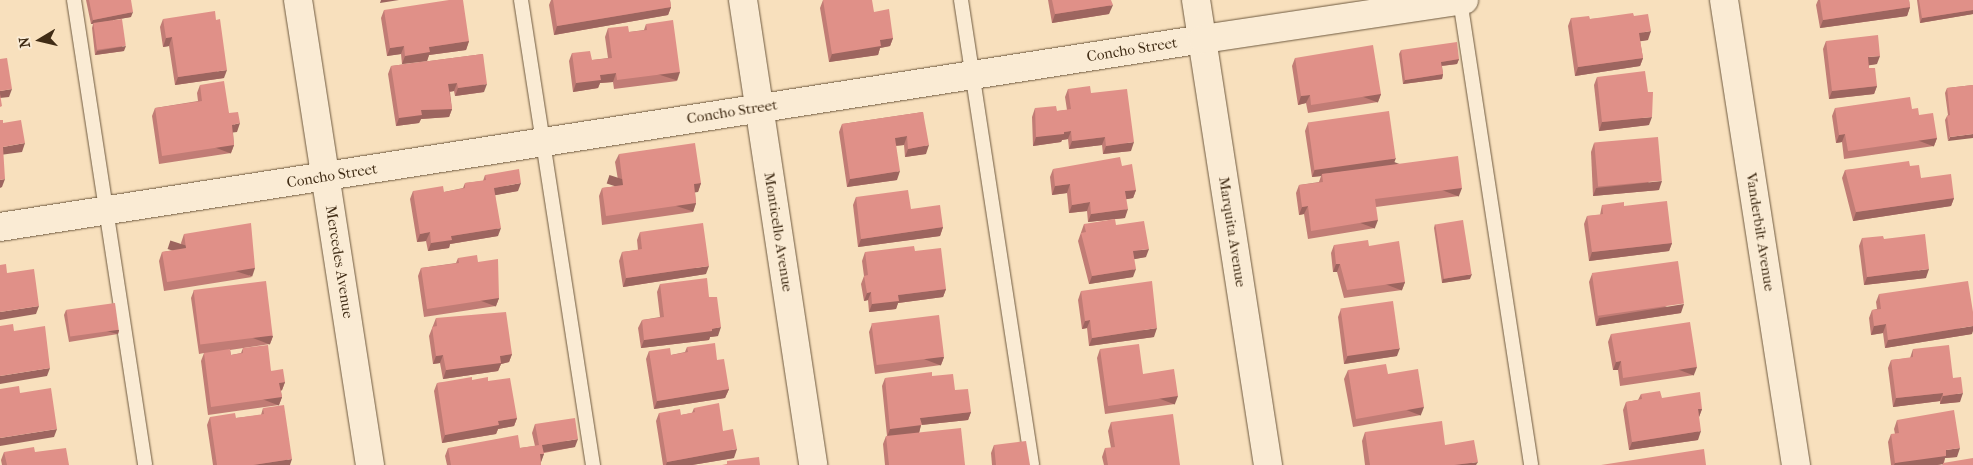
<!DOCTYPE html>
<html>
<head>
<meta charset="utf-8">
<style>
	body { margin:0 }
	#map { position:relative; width:1973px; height:465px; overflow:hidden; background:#f8e0bd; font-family:"IM FELL French Canon",serif }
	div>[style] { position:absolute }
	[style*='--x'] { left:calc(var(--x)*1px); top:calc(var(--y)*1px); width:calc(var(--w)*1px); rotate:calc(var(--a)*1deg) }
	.roads { filter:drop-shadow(0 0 1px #6e593f) drop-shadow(0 0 1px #6e593f) }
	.lane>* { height:14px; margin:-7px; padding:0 7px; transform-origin:7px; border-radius:7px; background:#faebd4 }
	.street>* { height:28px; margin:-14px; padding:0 14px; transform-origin:14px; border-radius:14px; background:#faebd4 }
	.wall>* { inset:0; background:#c17c75 }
	.shaded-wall>* { inset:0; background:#9d655f; transform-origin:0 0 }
	.building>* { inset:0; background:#e09088; transform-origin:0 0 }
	span { translate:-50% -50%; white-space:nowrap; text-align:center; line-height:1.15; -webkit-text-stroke:4px #faebd4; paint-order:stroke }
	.street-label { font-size:15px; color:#402c15 }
	.north { position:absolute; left:15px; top:15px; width:50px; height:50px; -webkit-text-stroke:4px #faebd4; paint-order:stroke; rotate:261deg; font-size:14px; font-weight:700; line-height:20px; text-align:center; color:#402c15 }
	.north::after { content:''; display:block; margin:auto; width:18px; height:22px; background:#402c15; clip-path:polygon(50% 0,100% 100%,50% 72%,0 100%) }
</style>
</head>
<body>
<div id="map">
	<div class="roads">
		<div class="lane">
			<i style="--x:74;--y:0;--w:470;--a:81.3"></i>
			<i style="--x:521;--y:0;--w:471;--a:81.2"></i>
			<i style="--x:961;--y:0;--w:470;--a:81.3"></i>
			<i style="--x:1460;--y:0;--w:470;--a:81.3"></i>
		</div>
		<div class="street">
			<i style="--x:298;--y:0;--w:471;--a:81.2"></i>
			<i style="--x:743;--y:0;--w:470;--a:81.4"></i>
			<i style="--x:1196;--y:0;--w:471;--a:81.2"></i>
			<i style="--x:1724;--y:0;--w:471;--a:81.2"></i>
			<i style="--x:0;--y:227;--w:1218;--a:-8.88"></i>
			<i style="--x:1203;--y:39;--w:264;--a:-8.5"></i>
		</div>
	</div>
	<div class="wall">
		<i style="clip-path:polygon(86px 0,131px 0,131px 17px,113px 20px,124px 51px,95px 55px,92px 28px,93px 24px,91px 24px)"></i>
		<i style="clip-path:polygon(551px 0,670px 0,671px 7px,668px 15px,554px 35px,549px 5px)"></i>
		<i style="clip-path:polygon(823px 0,874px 12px,893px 38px,890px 46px,880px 48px,878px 55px,829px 62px,820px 8px)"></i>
		<i style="clip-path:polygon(1048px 0,1111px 0,1109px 14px,1052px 23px)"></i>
		<i style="clip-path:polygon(1818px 0,1909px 0,1910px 7px,1907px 16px,1820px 28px,1816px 5px)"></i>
		<i style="clip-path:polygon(1917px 0,1973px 0,1973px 14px,1920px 23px)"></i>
		<i style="clip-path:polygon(384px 10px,469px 41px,466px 50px,429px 55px,427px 61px,402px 64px,401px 54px,387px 56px,381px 18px)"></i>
		<i style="clip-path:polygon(1634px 16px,1648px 40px,1640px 41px,1643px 58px,1640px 66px,1575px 76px,1568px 26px,1571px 18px,1590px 19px)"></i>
		<i style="clip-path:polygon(163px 19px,224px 78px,175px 85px,169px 46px,163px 47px,160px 27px)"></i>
		<i style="clip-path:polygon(646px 24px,677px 81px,614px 89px,613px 82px,600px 83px,598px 88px,573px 92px,569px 61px,572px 53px,592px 60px,608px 58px,605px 37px,608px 28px,629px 32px,644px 30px)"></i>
		<i style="clip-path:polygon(1826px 41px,1877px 64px,1869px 65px,1869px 68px,1877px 86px,1874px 94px,1829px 99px,1823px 49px)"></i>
		<i style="clip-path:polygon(1401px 50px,1459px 59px,1457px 64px,1442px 66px,1443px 74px,1442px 79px,1403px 84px,1399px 54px)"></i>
		<i style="clip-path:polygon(483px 54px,484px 92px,455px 96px,454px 91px,450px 92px,452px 109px,449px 117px,421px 119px,419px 123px,396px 126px,388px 74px,391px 66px)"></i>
		<i style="clip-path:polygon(1295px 58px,1381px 94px,1378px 102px,1308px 113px,1306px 103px,1298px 105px,1292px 66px)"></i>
		<i style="clip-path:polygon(1597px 77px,1649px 125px,1599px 131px,1594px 85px)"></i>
		<i style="clip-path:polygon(200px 85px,229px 113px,237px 132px,233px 132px,234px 145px,231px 153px,159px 164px,152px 116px,155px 108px,198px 101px,197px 93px)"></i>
		<i style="clip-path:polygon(1973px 85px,1948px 141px,1945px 120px,1947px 116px,1948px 115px,1945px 93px,1947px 88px)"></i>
		<i style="clip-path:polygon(1068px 89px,1091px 93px,1131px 151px,1103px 154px,1102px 145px,1069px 149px,1068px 139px,1062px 140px,1061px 142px,1033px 146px,1032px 117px,1035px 108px,1057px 111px,1067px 110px,1065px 97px)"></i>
		<i style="clip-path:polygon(1835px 108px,1912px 109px,1919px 115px,1937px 138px,1934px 146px,1844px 159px,1842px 142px,1836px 143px,1832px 116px)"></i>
		<i style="clip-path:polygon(923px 112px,926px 154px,905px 157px,904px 145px,896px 146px,897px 180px,847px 187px,839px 132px,842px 124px)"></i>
		<i style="clip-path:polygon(1308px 123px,1393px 165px,1459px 196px,1376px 207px,1375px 228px,1308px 239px,1304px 214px,1299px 215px,1296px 193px,1299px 185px,1319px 182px,1321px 176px,1312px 177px,1305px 131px)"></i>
		<i style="clip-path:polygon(1594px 143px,1659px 190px,1593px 196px,1591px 152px)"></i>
		<i style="clip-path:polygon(619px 154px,701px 183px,698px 192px,695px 192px,696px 203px,693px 212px,602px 225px,599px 196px,602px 188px,619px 186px,615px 162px)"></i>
		<i style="clip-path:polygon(1122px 166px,1136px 190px,1133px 198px,1126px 199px,1125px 218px,1088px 222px,1087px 211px,1069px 213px,1067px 193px,1052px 195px,1050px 177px,1053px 169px)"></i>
		<i style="clip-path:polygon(1910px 166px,1921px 178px,1954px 198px,1951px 206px,1853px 221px,1842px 178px,1845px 170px)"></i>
		<i style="clip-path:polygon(485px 175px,518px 191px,495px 195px,498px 236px,450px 244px,449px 248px,428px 251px,426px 241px,417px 242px,410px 199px,413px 191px,444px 192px,463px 188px,465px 183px,483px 181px)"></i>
		<i style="clip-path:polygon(856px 197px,943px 227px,940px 236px,858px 247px,853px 205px)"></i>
		<i style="clip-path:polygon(1602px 205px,1624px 206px,1672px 243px,1669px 251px,1589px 261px,1584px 224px,1587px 216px,1600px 215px)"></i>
		<i style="clip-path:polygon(1084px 224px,1116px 225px,1146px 257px,1134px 259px,1133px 277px,1089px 284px,1078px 241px)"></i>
		<i style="clip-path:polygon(1435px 224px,1470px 279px,1442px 283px,1434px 228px)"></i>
		<i style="clip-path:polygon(640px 232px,706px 274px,623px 287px,619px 261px,622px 252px,638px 250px,637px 240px)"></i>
		<i style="clip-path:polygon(184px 234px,252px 277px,164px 291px,159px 261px,162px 252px,182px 249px,181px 243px)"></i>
		<i style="clip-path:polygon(1862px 238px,1884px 239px,1926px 278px,1864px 285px,1859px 246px)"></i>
		<i style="clip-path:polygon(1334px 245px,1369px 246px,1405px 282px,1402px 290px,1344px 298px,1337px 272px,1333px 272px,1331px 253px)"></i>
		<i style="clip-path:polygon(915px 251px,946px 289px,943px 297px,898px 303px,896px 309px,869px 312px,868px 300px,864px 301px,861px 284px,864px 276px,862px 261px,865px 252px)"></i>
		<i style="clip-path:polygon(458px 258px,478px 262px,499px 298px,496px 306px,424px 317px,418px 276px,421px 268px,456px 263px)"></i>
		<i style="clip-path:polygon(1592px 274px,1681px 313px,1596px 326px,1589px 282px)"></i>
		<i style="clip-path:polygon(660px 284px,709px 297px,718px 336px,710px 337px,709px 340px,641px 348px,638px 328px,642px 320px,660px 317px,657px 292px)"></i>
		<i style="clip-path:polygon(194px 290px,273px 336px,270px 344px,230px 350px,231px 355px,241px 353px,243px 348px,285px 382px,282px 390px,281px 391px,282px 397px,279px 405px,208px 415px,201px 361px,204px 353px,199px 354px,191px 298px)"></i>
		<i style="clip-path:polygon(1081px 291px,1154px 337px,1089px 346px,1087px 328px,1082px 329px,1078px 300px)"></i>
		<i style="clip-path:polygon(1879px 294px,1972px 334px,1885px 348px,1883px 333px,1871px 335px,1869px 318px,1872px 310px,1877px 309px,1876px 302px)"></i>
		<i style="clip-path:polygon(1341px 309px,1397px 356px,1344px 364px,1338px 317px)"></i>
		<i style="clip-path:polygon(66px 310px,119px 330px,118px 334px,69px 342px,64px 315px)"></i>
		<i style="clip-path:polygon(436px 318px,512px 354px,509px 362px,501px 364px,498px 371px,443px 379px,440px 363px,433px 364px,429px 336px)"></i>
		<i style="clip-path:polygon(872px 324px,944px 357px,941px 365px,875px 374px,869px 332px)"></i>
		<i style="clip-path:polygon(1611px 334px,1694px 375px,1620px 386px,1618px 370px,1613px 370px,1608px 342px)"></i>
		<i style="clip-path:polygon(687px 347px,717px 360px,729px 389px,725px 398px,654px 409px,646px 359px,649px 351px,671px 355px,685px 352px)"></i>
		<i style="clip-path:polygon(1100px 349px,1143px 374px,1175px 404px,1105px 414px,1097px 358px)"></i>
		<i style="clip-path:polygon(1913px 349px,1953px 378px,1960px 402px,1940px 404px,1940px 401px,1893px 407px,1888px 368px,1891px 360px,1910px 358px)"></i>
		<i style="clip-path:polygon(1348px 370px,1388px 374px,1421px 415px,1353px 427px,1344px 379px)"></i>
		<i style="clip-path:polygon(932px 376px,955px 390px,971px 412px,968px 420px,921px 425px,919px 433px,965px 465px,885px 465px,883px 444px,886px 436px,887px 436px,882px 386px,885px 378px)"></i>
		<i style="clip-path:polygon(472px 380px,488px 381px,517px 418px,514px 426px,498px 429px,496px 434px,442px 443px,434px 391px,437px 383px)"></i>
		<i style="clip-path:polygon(1641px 394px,1702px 409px,1699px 417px,1698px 440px,1629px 450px,1623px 410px,1626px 402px,1638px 400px)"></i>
		<i style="clip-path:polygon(263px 408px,290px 465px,213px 465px,207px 425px,210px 417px,236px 418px,261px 415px)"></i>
		<i style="clip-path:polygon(694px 408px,723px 431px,734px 458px,692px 465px,663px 465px,656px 421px,659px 413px,681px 415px,692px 413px)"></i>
		<i style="clip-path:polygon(1897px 420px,1957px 457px,1945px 458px,1944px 463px,1973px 465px,1942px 465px,1943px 464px,1937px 465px,1891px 465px,1888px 442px,1891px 434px,1895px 434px,1894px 429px)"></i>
		<i style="clip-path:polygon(1111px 422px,1180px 465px,1104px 465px,1102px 457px,1105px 448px,1111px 448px,1108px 431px)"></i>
		<i style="clip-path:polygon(535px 424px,575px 447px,544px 453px,541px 462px,541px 465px,447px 465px,445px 456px,448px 448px,520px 448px,535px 446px,532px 433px)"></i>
		<i style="clip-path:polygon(1365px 432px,1445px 445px,1476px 465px,1365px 465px,1362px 441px)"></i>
		<i style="clip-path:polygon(994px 445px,1030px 465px,992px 465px,991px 453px)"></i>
		<i style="clip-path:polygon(4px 452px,35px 452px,69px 465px,2px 465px,1px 460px)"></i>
	</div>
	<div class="shaded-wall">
		<i style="clip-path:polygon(381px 0,399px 0,380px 3px)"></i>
		<i style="clip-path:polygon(1113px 5px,1109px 14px,1052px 23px,1055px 14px)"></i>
		<i style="clip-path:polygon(671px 7px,668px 15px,554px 35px,557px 26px)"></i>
		<i style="clip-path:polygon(1910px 7px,1907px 16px,1820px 28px,1823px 20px)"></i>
		<i style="clip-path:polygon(1973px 10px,1973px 14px,1920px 23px,1922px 18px)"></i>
		<i style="clip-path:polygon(133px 12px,131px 17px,91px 24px,93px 20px)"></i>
		<i style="clip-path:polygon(1651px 31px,1648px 40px,1636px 42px,1639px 33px)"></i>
		<i style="clip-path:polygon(172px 37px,169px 46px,163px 47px,166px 38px)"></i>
		<i style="clip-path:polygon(893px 38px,890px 46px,880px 48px,878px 55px,829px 62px,832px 54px,880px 40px)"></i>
		<i style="clip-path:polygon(469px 41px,466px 50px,429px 55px,427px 61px,402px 64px,405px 56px,429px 47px)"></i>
		<i style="clip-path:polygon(126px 46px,124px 51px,95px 55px,97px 51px)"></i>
		<i style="clip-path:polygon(404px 46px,401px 54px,387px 56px,390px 48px)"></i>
		<i style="clip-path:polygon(1880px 56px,1877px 64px,1865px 66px,1868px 57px)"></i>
		<i style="clip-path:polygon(1643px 58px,1640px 66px,1575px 76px,1578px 67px)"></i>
		<i style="clip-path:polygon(1459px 59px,1457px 64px,1440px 66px,1441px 62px)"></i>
		<i style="clip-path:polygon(227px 70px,224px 78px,175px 85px,178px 77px)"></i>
		<i style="left:680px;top:72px;width:9px;height:64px;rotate:108deg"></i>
		<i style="clip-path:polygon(616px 73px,613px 82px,600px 83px,598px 88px,573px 92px,576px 83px,600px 75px)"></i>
		<i style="clip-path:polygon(1443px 74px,1442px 79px,1403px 84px,1405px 80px)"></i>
		<i style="clip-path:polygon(457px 83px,454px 91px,445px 92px,448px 84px)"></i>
		<i style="clip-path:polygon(487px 84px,484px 92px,455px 96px,458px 88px)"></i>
		<i style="clip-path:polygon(1877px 86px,1874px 94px,1829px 99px,1832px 91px)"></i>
		<i style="clip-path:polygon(12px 89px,9px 97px,0 98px,0 91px)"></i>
		<i style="left:1381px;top:94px;width:9px;height:71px;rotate:111deg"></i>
		<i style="clip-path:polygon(1310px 95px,1306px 103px,1298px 105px,1301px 96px)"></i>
		<i style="clip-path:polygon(452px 109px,449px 117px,421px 119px,419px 123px,396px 126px,399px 118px,421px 110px)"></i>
		<i style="clip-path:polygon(1652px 117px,1649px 125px,1599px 131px,1602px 122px)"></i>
		<i style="clip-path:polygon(240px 123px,237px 132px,229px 133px,232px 125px)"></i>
		<i style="clip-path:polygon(1071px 131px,1068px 139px,1062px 140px,1061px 142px,1033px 146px,1036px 137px)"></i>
		<i style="clip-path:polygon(1845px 134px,1842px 142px,1836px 143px,1839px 135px)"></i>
		<i style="clip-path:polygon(1973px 134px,1973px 138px,1948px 141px,1950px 137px)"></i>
		<i style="clip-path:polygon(907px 136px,904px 145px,892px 146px,895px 138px)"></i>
		<i style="clip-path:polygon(1105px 137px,1102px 145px,1069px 149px,1072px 141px)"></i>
		<i style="left:1937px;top:138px;width:9px;height:90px;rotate:111deg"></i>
		<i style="clip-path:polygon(1134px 142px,1131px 151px,1103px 154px,1106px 146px)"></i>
		<i style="clip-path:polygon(25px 143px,22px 152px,0 155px,3px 147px)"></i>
		<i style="left:234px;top:145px;width:9px;height:73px;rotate:111deg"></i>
		<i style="clip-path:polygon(929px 145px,926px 154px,905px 157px,908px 149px)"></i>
		<i style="clip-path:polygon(1396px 158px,1393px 166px,1322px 174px,1321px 176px,1312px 177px,1315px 169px)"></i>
		<i style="clip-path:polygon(900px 171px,897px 180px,847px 187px,850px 179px)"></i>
		<i style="clip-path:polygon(5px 179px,2px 187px,0 188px,0 180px)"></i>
		<i style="clip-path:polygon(1662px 181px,1659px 190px,1593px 196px,1596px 188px)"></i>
		<i style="clip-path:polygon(521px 183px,518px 191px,491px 196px,494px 188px)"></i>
		<i style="clip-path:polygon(701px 183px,698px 192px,691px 193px,694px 184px)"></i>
		<i style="clip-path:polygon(1070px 184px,1067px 193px,1052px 195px,1055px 186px)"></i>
		<i style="left:1462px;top:188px;width:9px;height:88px;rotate:111deg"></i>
		<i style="clip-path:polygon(1136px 190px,1133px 198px,1122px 200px,1125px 191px)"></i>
		<i style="clip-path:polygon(1954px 198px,1951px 206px,1853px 221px,1856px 212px)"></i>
		<i style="clip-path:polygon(1090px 202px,1087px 211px,1069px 213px,1072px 205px)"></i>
		<i style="left:696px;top:203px;width:9px;height:91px;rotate:108deg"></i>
		<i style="clip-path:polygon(1308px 206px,1304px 214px,1299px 215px,1302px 207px)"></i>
		<i style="clip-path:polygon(1128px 209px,1125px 218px,1088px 222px,1091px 214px)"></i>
		<i style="left:1378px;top:220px;width:9px;height:68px;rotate:111deg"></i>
		<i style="clip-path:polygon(943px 227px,940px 236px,858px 247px,861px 239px)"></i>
		<i style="clip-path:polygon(501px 228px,498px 236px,450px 244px,449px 248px,428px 251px,431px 243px,451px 236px)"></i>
		<i style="clip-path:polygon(430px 232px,426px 241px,417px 242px,420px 234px)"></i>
		<i style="clip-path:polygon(1672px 243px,1669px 251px,1589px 261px,1592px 252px)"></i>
		<i style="clip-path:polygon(1149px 249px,1146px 257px,1130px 260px,1133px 251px)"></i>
		<i style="clip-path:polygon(1336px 264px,1340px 264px,1337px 272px,1333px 272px)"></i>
		<i style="clip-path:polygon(709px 266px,706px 274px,623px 287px,626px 278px)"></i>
		<i style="left:255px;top:268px;width:9px;height:89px;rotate:108deg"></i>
		<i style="clip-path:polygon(1136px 269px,1133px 277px,1089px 284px,1092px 276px)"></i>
		<i style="clip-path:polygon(1929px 269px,1926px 278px,1864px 285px,1867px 277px)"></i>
		<i style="clip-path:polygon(1472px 274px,1470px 279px,1442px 283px,1443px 279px)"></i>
		<i style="left:1405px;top:282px;width:9px;height:59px;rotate:111deg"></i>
		<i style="clip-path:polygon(946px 289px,943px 297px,898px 303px,896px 309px,869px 312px,872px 304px,898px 295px)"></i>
		<i style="clip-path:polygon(871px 292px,868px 300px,864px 301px,867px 293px)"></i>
		<i style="left:499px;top:298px;width:9px;height:73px;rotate:111deg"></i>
		<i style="clip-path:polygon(1684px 304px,1681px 313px,1596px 326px,1599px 318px)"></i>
		<i style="clip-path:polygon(39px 306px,36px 314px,0 320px,0 312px)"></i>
		<i style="clip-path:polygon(1090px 320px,1087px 328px,1082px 329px,1085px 321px)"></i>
		<i style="clip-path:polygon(1886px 324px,1883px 333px,1871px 335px,1874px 326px)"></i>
		<i style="clip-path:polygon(1973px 326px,1973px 331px,1972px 334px,1885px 348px,1888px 340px)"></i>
		<i style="clip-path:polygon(721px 327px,718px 336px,710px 337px,709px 340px,641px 348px,644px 340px)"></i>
		<i style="clip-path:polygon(1157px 328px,1154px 337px,1089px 346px,1092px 338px)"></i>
		<i style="left:119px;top:330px;width:4px;height:50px;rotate:104deg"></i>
		<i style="left:273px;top:336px;width:9px;height:72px;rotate:111deg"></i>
		<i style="clip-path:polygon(1400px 348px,1397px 356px,1344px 364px,1348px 355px)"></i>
		<i style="clip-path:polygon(512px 354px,509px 362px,501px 364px,498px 371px,443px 379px,446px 370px,500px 356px)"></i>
		<i style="clip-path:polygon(443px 355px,440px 363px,433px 364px,436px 356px)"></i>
		<i style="left:944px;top:357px;width:9px;height:67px;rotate:111deg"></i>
		<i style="clip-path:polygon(1621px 361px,1618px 370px,1613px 370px,1616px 362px)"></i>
		<i style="left:1697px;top:367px;width:9px;height:75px;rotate:111deg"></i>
		<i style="clip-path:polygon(50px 368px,47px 376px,0 384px,0 376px)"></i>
		<i style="clip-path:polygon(285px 382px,282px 390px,276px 391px,279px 383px)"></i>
		<i style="clip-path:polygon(729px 389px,725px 398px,654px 409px,657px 401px)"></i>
		<i style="clip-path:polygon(1943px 393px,1940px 401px,1893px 407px,1896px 398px)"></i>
		<i style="clip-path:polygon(1963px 393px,1960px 402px,1940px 404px,1943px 396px)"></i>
		<i style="left:1178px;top:396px;width:9px;height:71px;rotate:111deg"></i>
		<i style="left:282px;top:397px;width:9px;height:72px;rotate:111deg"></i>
		<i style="left:1424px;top:407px;width:9px;height:69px;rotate:111deg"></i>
		<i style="clip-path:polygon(1698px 409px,1702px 409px,1699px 417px)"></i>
		<i style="clip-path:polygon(971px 412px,968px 420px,921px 425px,919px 433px,887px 437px,890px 429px,920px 418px)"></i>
		<i style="clip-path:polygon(517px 418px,514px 426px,498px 429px,496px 434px,442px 443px,445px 435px,498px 421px)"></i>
		<i style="clip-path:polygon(57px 429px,54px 437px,0 446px,0 438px)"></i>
		<i style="clip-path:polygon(1701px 431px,1698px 440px,1629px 450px,1632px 442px)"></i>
		<i style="clip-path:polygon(578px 439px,575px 447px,539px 453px,542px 445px)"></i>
		<i style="clip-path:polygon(1960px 448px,1957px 457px,1945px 458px,1943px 464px,1937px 465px,1894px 465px,1895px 463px,1946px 450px)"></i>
		<i style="clip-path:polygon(737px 449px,734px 458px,692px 465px,666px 465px,667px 462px)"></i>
		<i style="clip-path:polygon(540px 454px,544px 454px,541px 462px)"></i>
		<i style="clip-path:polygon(292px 459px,290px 465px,253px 465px)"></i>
		<i style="clip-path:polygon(1478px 462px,1476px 465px,1454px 465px)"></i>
	</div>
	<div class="building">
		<i style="clip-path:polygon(89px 0,131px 0,133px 12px,93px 20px)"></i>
		<i style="clip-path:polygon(449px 0,463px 0,469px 41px,429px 47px,430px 52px,405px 56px,404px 46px,390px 48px,384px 10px)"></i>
		<i style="clip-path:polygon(553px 0,670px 0,671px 7px,557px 26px)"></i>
		<i style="clip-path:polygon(823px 0,872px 0,874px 12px,889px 9px,893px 38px,880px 40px,881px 46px,832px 54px)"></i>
		<i style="clip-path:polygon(1052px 0,1111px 0,1113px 5px,1055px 14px)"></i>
		<i style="clip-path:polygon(1820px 0,1909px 0,1910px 7px,1823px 20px)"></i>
		<i style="clip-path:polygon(1919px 0,1973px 0,1973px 10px,1922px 18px)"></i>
		<i style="clip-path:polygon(215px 11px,216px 20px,220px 19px,227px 70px,178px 77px,172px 37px,166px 38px,163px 19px)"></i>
		<i style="clip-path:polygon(1633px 13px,1634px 16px,1648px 14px,1651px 31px,1639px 33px,1643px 58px,1578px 67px,1571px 18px,1589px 16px,1590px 19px)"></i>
		<i style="left:122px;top:19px;width:27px;height:29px;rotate:82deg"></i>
		<i style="clip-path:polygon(673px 20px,680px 72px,617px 80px,616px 73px,600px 75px,601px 80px,576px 83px,572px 53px,590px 51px,592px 60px,612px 58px,608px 28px,628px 26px,629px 32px,647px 30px,646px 24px)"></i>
		<i style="clip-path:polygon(1878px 35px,1880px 56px,1868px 57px,1869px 68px,1875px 68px,1877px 86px,1832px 91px,1826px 41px)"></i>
		<i style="clip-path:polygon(1457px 42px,1459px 59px,1441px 62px,1443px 74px,1405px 80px,1401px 50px)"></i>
		<i style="clip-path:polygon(1373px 45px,1381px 94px,1311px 105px,1310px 95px,1301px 96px,1295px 58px)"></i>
		<i style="clip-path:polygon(483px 54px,487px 84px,458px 88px,457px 83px,448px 84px,452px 109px,421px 110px,422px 115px,399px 118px,391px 66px)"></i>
		<i style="clip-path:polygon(7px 58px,12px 89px,0 91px,0 59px)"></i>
		<i style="clip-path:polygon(1645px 71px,1648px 92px,1653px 92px,1652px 117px,1602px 122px,1597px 77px)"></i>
		<i style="clip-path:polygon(224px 81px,229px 113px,238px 112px,240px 123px,232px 125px,234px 145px,162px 156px,155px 108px,202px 101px,200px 85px)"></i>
		<i style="clip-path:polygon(1973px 85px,1973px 134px,1950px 137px,1947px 116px,1950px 115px,1947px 88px)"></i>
		<i style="clip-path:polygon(1090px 86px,1091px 93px,1127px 89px,1134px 142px,1106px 146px,1105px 137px,1072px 141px,1071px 131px,1064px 132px,1064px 134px,1036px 137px,1035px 108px,1056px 106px,1057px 111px,1071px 109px,1068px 89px)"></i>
		<i style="clip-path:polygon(0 94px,2px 106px,0 107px)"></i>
		<i style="clip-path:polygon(1910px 97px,1912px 109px,1918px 108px,1919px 115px,1933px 113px,1937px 138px,1848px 151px,1845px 134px,1839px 135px,1835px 108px)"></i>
		<i style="left:1389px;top:111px;width:48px;height:82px;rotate:82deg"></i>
		<i style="clip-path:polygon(923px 112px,929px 145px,908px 149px,907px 136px,895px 138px,900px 171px,850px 179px,842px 124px)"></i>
		<i style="clip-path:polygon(0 120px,3px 120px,3px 123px,21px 120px,25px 143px,3px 147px,5px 179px,0 180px)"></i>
		<i style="left:1658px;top:137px;width:44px;height:64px;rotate:85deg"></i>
		<i style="clip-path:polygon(695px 143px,701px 183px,694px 184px,696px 203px,606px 216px,602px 188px,623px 185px,619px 154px)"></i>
		<i style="clip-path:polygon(1458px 156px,1462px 188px,1375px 199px,1378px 220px,1311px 231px,1308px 206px,1302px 207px,1299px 185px,1323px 182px,1322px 174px)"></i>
		<i style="clip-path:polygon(1120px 157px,1122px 166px,1132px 164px,1136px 190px,1125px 191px,1128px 209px,1091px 214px,1090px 202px,1072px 205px,1070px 184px,1055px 186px,1053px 169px)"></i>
		<i style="clip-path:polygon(1909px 161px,1910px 166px,1919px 165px,1921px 178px,1951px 174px,1954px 198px,1856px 212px,1845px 170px)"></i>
		<i style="clip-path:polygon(519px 169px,521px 183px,494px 188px,501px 228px,451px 236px,452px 240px,431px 243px,430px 232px,420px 234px,413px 191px,443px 186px,444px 192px,465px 188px,465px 183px,486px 180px,485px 175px)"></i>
		<i style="clip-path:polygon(908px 190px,911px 209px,940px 205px,943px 227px,861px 239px,856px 197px)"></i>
		<i style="clip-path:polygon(1667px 201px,1672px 243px,1592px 252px,1587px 216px,1603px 214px,1602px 205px,1624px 202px,1624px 206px)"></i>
		<i style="clip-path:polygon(1115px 219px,1116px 225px,1144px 221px,1149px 249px,1133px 251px,1136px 269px,1092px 276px,1081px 233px,1086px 232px,1084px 224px)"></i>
		<i style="left:1463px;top:220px;width:55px;height:28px;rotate:81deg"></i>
		<i style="clip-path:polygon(251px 223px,255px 268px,167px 282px,162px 252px,186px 248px,184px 234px)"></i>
		<i style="clip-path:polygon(703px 223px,709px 266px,626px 278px,622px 252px,642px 249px,640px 232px)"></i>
		<i style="clip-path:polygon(1925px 234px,1929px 269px,1867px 277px,1862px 238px,1883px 236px,1884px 239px)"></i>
		<i style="clip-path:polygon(1368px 240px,1369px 246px,1399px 241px,1405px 282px,1347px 290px,1340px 264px,1336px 264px,1334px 245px)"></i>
		<i style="clip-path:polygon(914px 246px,915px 251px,941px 248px,946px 289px,898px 295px,899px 301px,872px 304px,871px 292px,867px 293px,864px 276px,868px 275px,865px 252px)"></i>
		<i style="clip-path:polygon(477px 255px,478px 262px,498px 259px,499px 298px,427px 309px,421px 268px,459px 263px,458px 258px)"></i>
		<i style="left:1678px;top:261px;width:43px;height:87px;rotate:82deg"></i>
		<i style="clip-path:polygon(6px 264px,7px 273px,34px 269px,39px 306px,0 312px,0 265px)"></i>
		<i style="clip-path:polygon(707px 278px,709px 297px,717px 297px,721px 327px,712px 329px,712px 331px,644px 340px,642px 320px,664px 317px,660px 284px)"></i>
		<i style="left:266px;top:281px;width:55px;height:73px;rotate:83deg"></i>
		<i style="clip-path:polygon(1152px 281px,1157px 328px,1092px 338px,1090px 320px,1085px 321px,1081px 291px)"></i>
		<i style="clip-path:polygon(1968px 281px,1973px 312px,1973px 326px,1888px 340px,1886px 324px,1874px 326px,1872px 310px,1881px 309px,1879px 294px)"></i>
		<i style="left:1393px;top:301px;width:48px;height:53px;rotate:82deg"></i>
		<i style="left:115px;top:303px;width:27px;height:49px;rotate:82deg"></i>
		<i style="clip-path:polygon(506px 312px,512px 354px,500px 356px,501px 363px,446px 370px,443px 355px,436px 356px,432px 327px,437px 326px,436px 318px)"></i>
		<i style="left:939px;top:315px;width:42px;height:68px;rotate:83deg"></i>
		<i style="clip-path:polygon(1690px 322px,1697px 367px,1623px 378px,1621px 361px,1616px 362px,1611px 334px)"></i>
		<i style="clip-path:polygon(13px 324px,14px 331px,45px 326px,50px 368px,0 376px,0 326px)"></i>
		<i style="clip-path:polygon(715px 343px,717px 360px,724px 359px,729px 389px,657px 401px,649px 351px,670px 348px,671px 355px,688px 352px,687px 347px)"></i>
		<i style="clip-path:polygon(1139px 344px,1143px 374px,1174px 369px,1178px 396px,1108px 406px,1100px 349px)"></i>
		<i style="clip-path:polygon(268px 345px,271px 371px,283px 369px,285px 382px,279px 383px,282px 397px,211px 407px,204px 353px,230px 349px,231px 355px,243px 353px,243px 348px)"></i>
		<i style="clip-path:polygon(1949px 345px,1953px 378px,1961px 377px,1963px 393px,1943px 396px,1943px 393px,1896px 398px,1891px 360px,1913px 357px,1913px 349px)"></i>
		<i style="clip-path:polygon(1386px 364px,1388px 374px,1418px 369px,1424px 407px,1356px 419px,1348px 370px)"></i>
		<i style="clip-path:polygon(932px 372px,932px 376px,953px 374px,955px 390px,968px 389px,971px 412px,920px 418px,922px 425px,890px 429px,885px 378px)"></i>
		<i style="clip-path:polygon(472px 377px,472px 380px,488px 377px,488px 381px,510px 378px,517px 418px,498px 421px,499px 425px,445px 435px,437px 383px)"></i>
		<i style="clip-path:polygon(19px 386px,20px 393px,51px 388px,57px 429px,0 438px,0 389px)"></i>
		<i style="clip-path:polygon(1660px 391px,1662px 398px,1700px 392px,1702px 409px,1698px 409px,1701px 431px,1632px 442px,1626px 402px,1642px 399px,1641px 394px)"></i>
		<i style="clip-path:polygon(719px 403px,723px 431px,733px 429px,737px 449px,667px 462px,659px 413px,680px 409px,681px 415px,695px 412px,694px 408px)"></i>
		<i style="clip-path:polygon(284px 405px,292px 459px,253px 465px,217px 465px,210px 417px,235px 413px,236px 418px,264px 414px,263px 408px)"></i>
		<i style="clip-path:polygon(1954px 410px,1960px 448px,1946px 450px,1946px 456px,1895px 463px,1891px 434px,1899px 433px,1897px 420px)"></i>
		<i style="clip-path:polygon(1173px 414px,1180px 465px,1108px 465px,1105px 448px,1115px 447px,1111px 422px)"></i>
		<i style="clip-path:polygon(575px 418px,578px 439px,542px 445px,544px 454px,540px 454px,541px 465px,451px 465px,448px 448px,518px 435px,520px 448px,539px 445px,535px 424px)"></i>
		<i style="clip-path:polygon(1442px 421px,1445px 445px,1474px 440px,1478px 462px,1454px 465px,1370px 465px,1365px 432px)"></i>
		<i style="clip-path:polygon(961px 428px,965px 465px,889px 465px,886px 436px)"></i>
		<i style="clip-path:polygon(1026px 441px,1030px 465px,996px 465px,994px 445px)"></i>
		<i style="clip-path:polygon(34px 447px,35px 452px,66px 448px,69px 465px,7px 465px,4px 452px)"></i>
		<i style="clip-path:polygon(1704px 449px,1706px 465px,1601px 465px)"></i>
		<i style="clip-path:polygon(759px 457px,760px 465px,722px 465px,727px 464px,727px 461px)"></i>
		<i style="clip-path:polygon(1973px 458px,1973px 465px,1943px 465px,1943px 463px)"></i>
	</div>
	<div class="street-label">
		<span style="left:1132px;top:50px;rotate:-9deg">Concho Street</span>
		<span style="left:732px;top:112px;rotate:-9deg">Concho Street</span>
		<span style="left:332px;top:176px;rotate:-9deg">Concho Street</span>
		<span style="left:778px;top:232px;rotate:81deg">Monticello Avenue</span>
		<span style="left:1232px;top:232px;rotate:81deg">Marquita Avenue</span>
		<span style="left:1760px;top:232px;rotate:81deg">Vanderbilt Avenue</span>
		<span style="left:339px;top:262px;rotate:81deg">Mercedes Avenue</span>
	</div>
	<div class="north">N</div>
</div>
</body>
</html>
